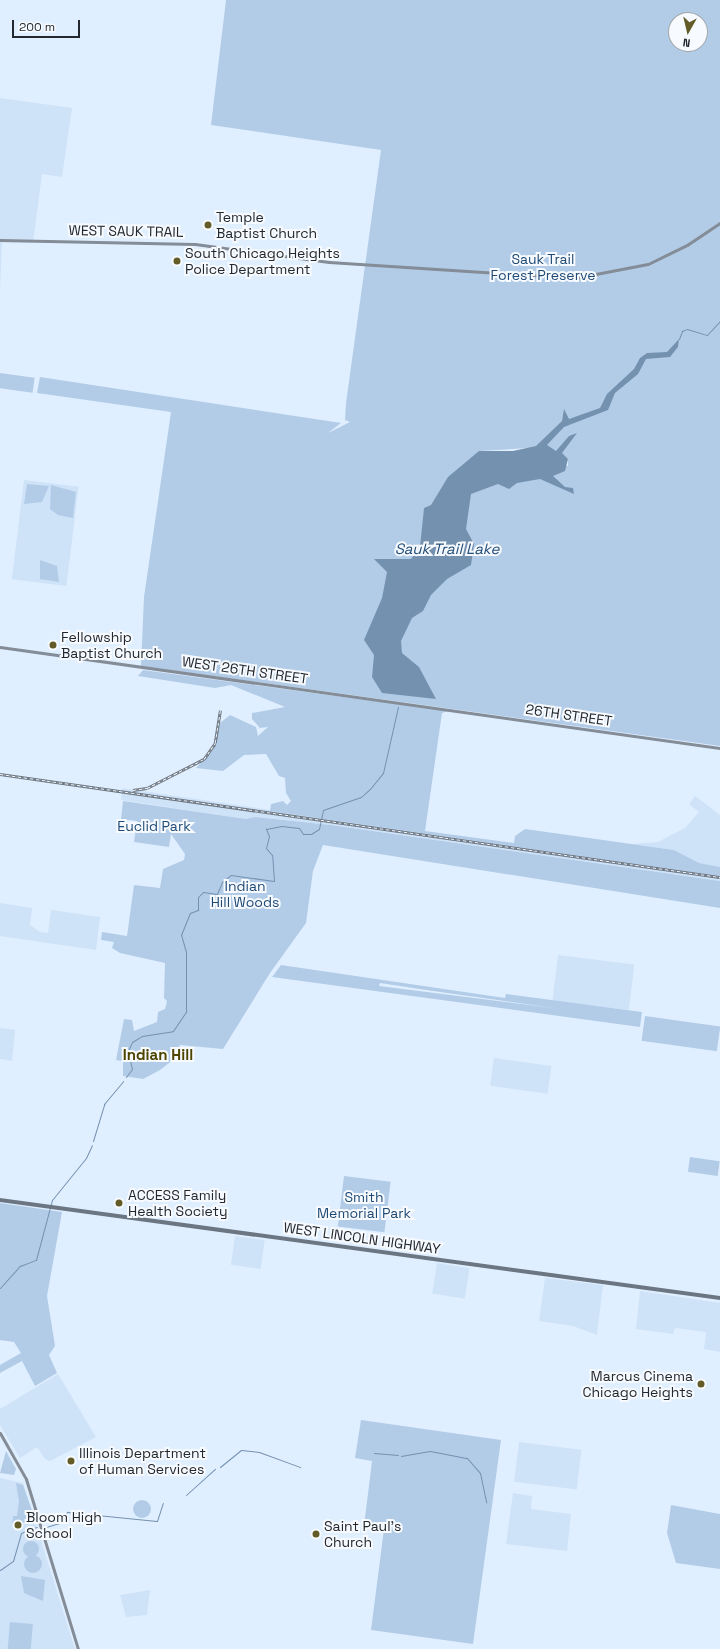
<!DOCTYPE html>
<html>
<head>
<meta charset="utf-8">
<style>
	body { margin:0 }
	#map { position:relative; width:720px; height:1649px; overflow:hidden; background:#e0efff; font-family:"Space Grotesk",sans-serif }
	div>[style] { position:absolute }
	[style*='--x'] { left:calc(var(--x)*1px); top:calc(var(--y)*1px); width:calc(var(--w)*1px); rotate:calc(var(--a)*1deg) }
	.built>* { inset:0; background:#cee2f8; transform-origin:0 0 }
	.green>* { inset:0; background:#b2cce8; transform-origin:0 0 }
	.round { border-radius:50% }
	.water>* { inset:0; background:#7591b0 }
	.stream>* { height:1px; margin:-0.5px; padding:0 0.5px; transform-origin:0.5px; border-radius:0.5px; background:#7591b0 }
	.secondary>* { height:3px; margin:-1.5px; padding:0 1.5px; transform-origin:1.5px; border-radius:1.5px; background:#848d97 }
	.primary>* { height:3.5px; margin:-1.75px; padding:0 1.75px; transform-origin:1.75px; border-radius:1.75px; background:#6b7682 }
	.rail>* { height:2.5px; margin-top:-1.25px; transform-origin:0; background:repeating-linear-gradient(90deg,#f7fafe 0 3px,#6c757f 0 6px); box-sizing:border-box; border-block:1px solid #6c757f }
	.dots>* { width:11px; height:11px; translate:-50% -50%; box-sizing:border-box; border:2px solid #f7fafe; border-radius:50% }
	span { translate:-50% -50%; white-space:nowrap; text-align:center; line-height:1.15; -webkit-text-stroke:4px #f7fafe; paint-order:stroke }
	.poi-label { font-size:14px; color:#23282e }
	.left { translate:0 -50%; text-align:left }
	.right { translate:-100% -50%; text-align:right }
	.street-label { font-size:14px; color:#23282e }
	.park-label { font-size:14px; color:#1f4a75 }
	.water-label { font-size:15px; color:#244f7a; font-style:italic }
	.neighbourhood-label { font-size:15px; color:#4d4400; font-weight:700 }
	.north { position:absolute; left:668px; top:12px; width:40px; height:40px; box-sizing:border-box; background:#f7fafe; border:1px solid #a2a6ab; border-radius:50%; rotate:188deg; font-size:11px; font-weight:700; line-height:16px; text-align:center; color:#23282e }
	.north::after { content:''; display:block; margin:auto; width:14px; height:18px; background:#635b28; clip-path:polygon(50% 0,100% 100%,50% 72%,0 100%) }
	.scale { position:absolute; left:12px; top:20px; width:68px; height:18px; box-sizing:border-box; border:2px solid #23282e; border-top:0; padding-left:5px; font-size:12px; line-height:14px; white-space:nowrap; color:#23282e; -webkit-text-stroke:3px #f7fafe; paint-order:stroke }
</style>
</head>
<body>
<div id="map">
	<div class="built">
		<i style="clip-path:polygon(0 98px,72px 108px,62px 177px,42px 174px,33px 243px,2px 242px,0 292px)"></i>
		<i style="left:24px;top:480px;width:55px;height:100px;rotate:7deg"></i>
		<i style="clip-path:polygon(122px 788px,720px 876px,720px 881px,331px 825px,255px 817px,246px 819px,121px 800px)"></i>
		<i style="clip-path:polygon(695px 796px,720px 815px,720px 867px,699px 863px,674px 850px,633px 844px,658px 842px,685px 828px,699px 812px,689px 804px)"></i>
		<i style="clip-path:polygon(0 903px,32px 908px,30px 925px,40px 932px,48px 933px,51px 910px,100px 917px,96px 950px,0 936px)"></i>
		<i style="left:558px;top:955px;width:77px;height:46px;rotate:7deg"></i>
		<i style="clip-path:polygon(0 1028px,15px 1030px,12px 1061px,0 1059px)"></i>
		<i style="left:494px;top:1058px;width:58px;height:28px;rotate:8deg"></i>
		<i style="left:235px;top:1236px;width:30px;height:29px;rotate:8deg"></i>
		<i style="left:437px;top:1263px;width:33px;height:31px;rotate:9deg"></i>
		<i style="clip-path:polygon(545px 1278px,603px 1285px,597px 1335px,573px 1326px,539px 1321px)"></i>
		<i style="clip-path:polygon(640px 1291px,720px 1303px,720px 1352px,704px 1349px,706px 1332px,675px 1328px,673px 1334px,636px 1329px)"></i>
		<i style="clip-path:polygon(58px 1374px,96px 1437px,50px 1461px,45px 1459px,37px 1447px,20px 1458px,0 1425px,0 1409px)"></i>
		<i style="left:519px;top:1442px;width:63px;height:40px;rotate:7deg"></i>
		<i style="clip-path:polygon(0 1478px,23px 1483px,75px 1649px,0 1649px)"></i>
		<i style="clip-path:polygon(513px 1493px,532px 1496px,531px 1509px,571px 1514px,567px 1551px,506px 1544px)"></i>
		<i style="clip-path:polygon(150px 1590px,147px 1615px,126px 1617px,120px 1595px)"></i>
	</div>
	<div class="green">
		<i style="clip-path:polygon(evenodd,226px 0,720px 0,720px 746px,141px 666px,144px 597px,171px 412px,37px 393px,40px 377px,341px 423px,328px 433px,350px 422px,345px 420px,346px 403px,381px 150px,211px 125px,226px 0,676px 20px,700px 20px,700px 44px,676px 44px,676px 20px,226px 0,528px 448px,556px 451px,568px 459px,568px 466px,480px 451px,528px 448px)"></i>
		<i style="left:0;top:373px;width:35px;height:15px;rotate:8deg"></i>
		<i style="clip-path:polygon(27px 484px,49px 486px,42px 502px,24px 504px)"></i>
		<i style="clip-path:polygon(51px 485px,76px 492px,73px 518px,58px 515px,50px 509px)"></i>
		<i style="clip-path:polygon(40px 560px,57px 566px,59px 582px,40px 579px)"></i>
		<i style="clip-path:polygon(143px 670px,448px 711px,442px 713px,425px 831px,514px 843px,515px 836px,525px 829px,674px 850px,699px 863px,720px 867px,720px 876px,270px 811px,271px 804px,283px 801px,287px 805px,291px 801px,286px 793px,285px 778px,279px 776px,266px 754px,244px 755px,223px 771px,196px 768px,213px 750px,220px 723px,230px 715px,256px 727px,258px 736px,268px 727px,260px 728px,252px 719px,252px 713px,285px 707px,231px 685px,215px 688px,138px 676px)"></i>
		<i style="clip-path:polygon(123px 801px,246px 819px,255px 817px,331px 825px,720px 881px,720px 908px,323px 845px,313px 871px,306px 923px,270px 973px,223px 1049px,180px 1045px,173px 1060px,160px 1070px,143px 1079px,123px 1076px,123px 1061px,116px 1060px,124px 1019px,132px 1020px,134px 1031px,157px 1022px,158px 1012px,165px 1009px,167px 1001px,164px 998px,165px 963px,120px 953px,112px 948px,114px 942px,101px 940px,102px 932px,127px 936px,134px 885px,160px 888px,163px 869px,184px 860px,185px 854px,171px 834px,169px 847px,134px 842px,137px 821px,121px 819px)"></i>
		<i style="clip-path:polygon(evenodd,281px 965px,505px 998px,506px 994px,642px 1012px,640px 1027px,272px 977px,281px 965px,380px 983px,440px 992px,561px 1009px,379px 986px,380px 983px)"></i>
		<i style="left:645px;top:1016px;width:76px;height:25px;rotate:8deg"></i>
		<i style="left:690px;top:1157px;width:30px;height:15px;rotate:8deg"></i>
		<i style="left:344px;top:1176px;width:47px;height:51px;rotate:7deg"></i>
		<i style="clip-path:polygon(0 1203px,62px 1212px,47px 1296px,55px 1346px,49px 1355px,57px 1373px,35px 1386px,22px 1361px,0 1373px,0 1365px,21px 1353px,14px 1342px,0 1340px)"></i>
		<i style="clip-path:polygon(361px 1420px,501px 1440px,473px 1644px,371px 1630px,384px 1529px,364px 1526px,372px 1461px,355px 1458px)"></i>
		<i style="clip-path:polygon(6px 1451px,16px 1469px,14px 1475px,0 1473px)"></i>
		<i style="clip-path:polygon(16px 1483px,23px 1485px,35px 1519px,16px 1525px,12px 1524px,13px 1516px,17px 1516px,19px 1501px)"></i>
		<i class="round" style="left:133px;top:1500px;width:18px;height:18px"></i>
		<i style="clip-path:polygon(671px 1505px,720px 1514px,720px 1569px,676px 1563px,667px 1533px)"></i>
		<i class="round" style="left:23px;top:1541px;width:16px;height:16px"></i>
		<i class="round" style="left:24px;top:1555px;width:18px;height:18px"></i>
		<i style="clip-path:polygon(21px 1576px,45px 1580px,43px 1601px,24px 1593px)"></i>
		<i style="left:10px;top:1622px;width:23px;height:27px;rotate:5deg"></i>
	</div>
	<div class="water">
		<i style="clip-path:polygon(679px 339px,678px 347px,670px 357px,646px 359px,638px 374px,615px 393px,608px 410px,564px 427px,547px 445px,556px 451px,569px 436px,577px 433px,562px 453px,568px 459px,565px 471px,553px 476px,565px 487px,573px 488px,574px 494px,540px 479px,517px 483px,509px 489px,498px 484px,471px 494px,466px 529px,474px 544px,471px 565px,447px 579px,431px 595px,423px 611px,412px 618px,401px 641px,402px 653px,419px 667px,436px 699px,382px 693px,372px 677px,374px 655px,364px 640px,382px 598px,387px 572px,374px 559px,411px 559px,420px 547px,424px 508px,431px 505px,448px 477px,479px 451px,513px 451px,536px 446px,562px 421px,564px 409px,569px 419px,600px 408px,607px 394px,634px 369px,640px 358px,647px 353px,667px 352px)"></i>
	</div>
	<div class="stream">
		<i style="--x:679;--y:339;--w:9;--a:-69"></i>
		<i style="--x:682;--y:331;--w:5;--a:-22"></i>
		<i style="--x:687;--y:329;--w:21;--a:17"></i>
		<i style="--x:707;--y:335;--w:19;--a:-47"></i>
		<i style="--x:126;--y:1077;--w:10;--a:-53"></i>
		<i style="--x:132;--y:1069;--w:18;--a:-103"></i>
		<i style="--x:128;--y:1051;--w:10;--a:-66"></i>
		<i style="--x:132;--y:1042;--w:12;--a:-31"></i>
		<i style="--x:142;--y:1036;--w:31;--a:-9"></i>
		<i style="--x:173;--y:1031;--w:23;--a:-56"></i>
		<i style="--x:186;--y:1012;--w:60;--a:-90"></i>
		<i style="--x:186;--y:952;--w:18;--a:-106"></i>
		<i style="--x:181;--y:935;--w:24;--a:-68"></i>
		<i style="--x:190;--y:913;--w:9;--a:-21"></i>
		<i style="--x:198;--y:910;--w:13;--a:-90"></i>
		<i style="--x:198;--y:897;--w:7;--a:-45"></i>
		<i style="--x:203;--y:892;--w:14;--a:8"></i>
		<i style="--x:217;--y:894;--w:13;--a:-67"></i>
		<i style="--x:222;--y:882;--w:11;--a:-38"></i>
		<i style="--x:231;--y:875;--w:43;--a:7.9"></i>
		<i style="--x:274;--y:881;--w:26;--a:-94"></i>
		<i style="--x:272;--y:855;--w:9;--a:-131"></i>
		<i style="--x:266;--y:848;--w:12;--a:-76"></i>
		<i style="--x:269;--y:836;--w:8;--a:-113"></i>
		<i style="--x:266;--y:829;--w:16;--a:-11"></i>
		<i style="--x:282;--y:826;--w:17;--a:7"></i>
		<i style="--x:299;--y:828;--w:7;--a:56"></i>
		<i style="--x:303;--y:834;--w:8;--a:0"></i>
		<i style="--x:311;--y:834;--w:9;--a:-32"></i>
		<i style="--x:319;--y:829;--w:19;--a:-78"></i>
		<i style="--x:323;--y:810;--w:40;--a:-18.9"></i>
		<i style="--x:361;--y:797;--w:12;--a:-42"></i>
		<i style="--x:370;--y:789;--w:21;--a:-51"></i>
		<i style="--x:383;--y:773;--w:68;--a:-77.2"></i>
		<i style="--x:93;--y:1141;--w:39;--a:-73"></i>
		<i style="--x:104;--y:1104;--w:30;--a:-50"></i>
		<i style="--x:0;--y:1288;--w:30;--a:-48"></i>
		<i style="--x:20;--y:1266;--w:17;--a:-21"></i>
		<i style="--x:36;--y:1260;--w:62;--a:-75.1"></i>
		<i style="--x:52;--y:1200;--w:54;--a:-51"></i>
		<i style="--x:86;--y:1158;--w:14;--a:-65"></i>
		<i style="--x:374;--y:1453;--w:24;--a:5"></i>
		<i style="--x:401;--y:1456;--w:29;--a:-10"></i>
		<i style="--x:430;--y:1451;--w:38;--a:11"></i>
		<i style="--x:467;--y:1458;--w:20;--a:49"></i>
		<i style="--x:480;--y:1473;--w:30;--a:78"></i>
		<i style="--x:220;--y:1467;--w:27;--a:-39"></i>
		<i style="--x:241;--y:1450;--w:18;--a:6"></i>
		<i style="--x:259;--y:1452;--w:44;--a:20.1"></i>
		<i style="--x:186;--y:1495;--w:39;--a:-42"></i>
		<i style="--x:46;--y:1527;--w:14;--a:-17"></i>
		<i style="--x:59;--y:1523;--w:14;--a:-54"></i>
		<i style="--x:67;--y:1512;--w:90;--a:5.7"></i>
		<i style="--x:157;--y:1521;--w:19;--a:-72"></i>
		<i style="--x:0;--y:1570;--w:16;--a:-35"></i>
		<i style="--x:13;--y:1561;--w:29;--a:-74"></i>
		<i style="--x:21;--y:1533;--w:17;--a:-21"></i>
	</div>
	<div class="secondary">
		<i style="--x:0;--y:240;--w:195;--a:1.2"></i>
		<i style="--x:195;--y:244;--w:135;--a:7.7"></i>
		<i style="--x:329;--y:262;--w:247;--a:3.7"></i>
		<i style="--x:575;--y:278;--w:74;--a:-10.9"></i>
		<i style="--x:648;--y:264;--w:43;--a:-26"></i>
		<i style="--x:687;--y:245;--w:40;--a:-34"></i>
		<i style="--x:0;--y:647;--w:727;--a:7.99"></i>
		<i style="--x:0;--y:1433;--w:53;--a:60.5"></i>
		<i style="--x:26;--y:1479;--w:178;--a:73"></i>
	</div>
	<div class="primary">
		<i style="--x:0;--y:1200;--w:727;--a:7.75"></i>
	</div>
	<div class="rail">
		<i style="--x:0;--y:774;--w:727;--a:8.14"></i>
		<i style="--x:133;--y:790;--w:14;--a:-8"></i>
		<i style="--x:147;--y:788;--w:64;--a:-27"></i>
		<i style="--x:204;--y:759;--w:19;--a:-55"></i>
		<i style="--x:215;--y:743;--w:33;--a:-81"></i>
	</div>
	<div class="dots">
		<i style="left:208px;top:225px;background:#635b28"></i>
		<i style="left:177px;top:261px;background:#635b28"></i>
		<i style="left:53px;top:645px;background:#635b28"></i>
		<i style="left:119px;top:1203px;background:#635b28"></i>
		<i style="left:701px;top:1384px;background:#635b28"></i>
		<i style="left:71px;top:1461px;background:#635b28"></i>
		<i style="left:18px;top:1525px;background:#635b28"></i>
		<i style="left:316px;top:1534px;background:#635b28"></i>
	</div>
	<div class="poi-label">
		<span class="left" style="left:216px;top:225px">Temple<br>Baptist Church</span>
		<span class="left" style="left:185px;top:261px">South Chicago Heights<br>Police Department</span>
		<span class="left" style="left:61px;top:645px">Fellowship<br>Baptist Church</span>
		<span class="left" style="left:128px;top:1203px">ACCESS Family<br>Health Society</span>
		<span class="right" style="left:693px;top:1384px">Marcus Cinema<br>Chicago Heights</span>
		<span class="left" style="left:79px;top:1461px">Illinois Department<br>of Human Services</span>
		<span class="left" style="left:26px;top:1525px">Bloom High<br>School</span>
		<span class="left" style="left:324px;top:1534px">Saint Paul's<br>Church</span>
	</div>
	<div class="street-label">
		<span style="left:126px;top:231px;rotate:1deg">WEST SAUK TRAIL</span>
		<span style="left:245px;top:670px;rotate:8deg">WEST 26TH STREET</span>
		<span style="left:569px;top:715px;rotate:8deg">26TH STREET</span>
		<span style="left:362px;top:1238px;rotate:8deg">WEST LINCOLN HIGHWAY</span>
	</div>
	<div class="park-label">
		<span style="left:543px;top:267px">Sauk Trail<br>Forest Preserve</span>
		<span style="left:154px;top:826px">Euclid Park</span>
		<span style="left:245px;top:894px">Indian<br>Hill Woods</span>
		<span style="left:364px;top:1205px">Smith<br>Memorial Park</span>
	</div>
	<div class="water-label">
		<span style="left:447px;top:549px">Sauk Trail Lake</span>
	</div>
	<div class="neighbourhood-label">
		<span style="left:158px;top:1055px">Indian Hill</span>
	</div>
	<div class="north">N</div>
	<div class="scale">200 m</div>
</div>
</body>
</html>
